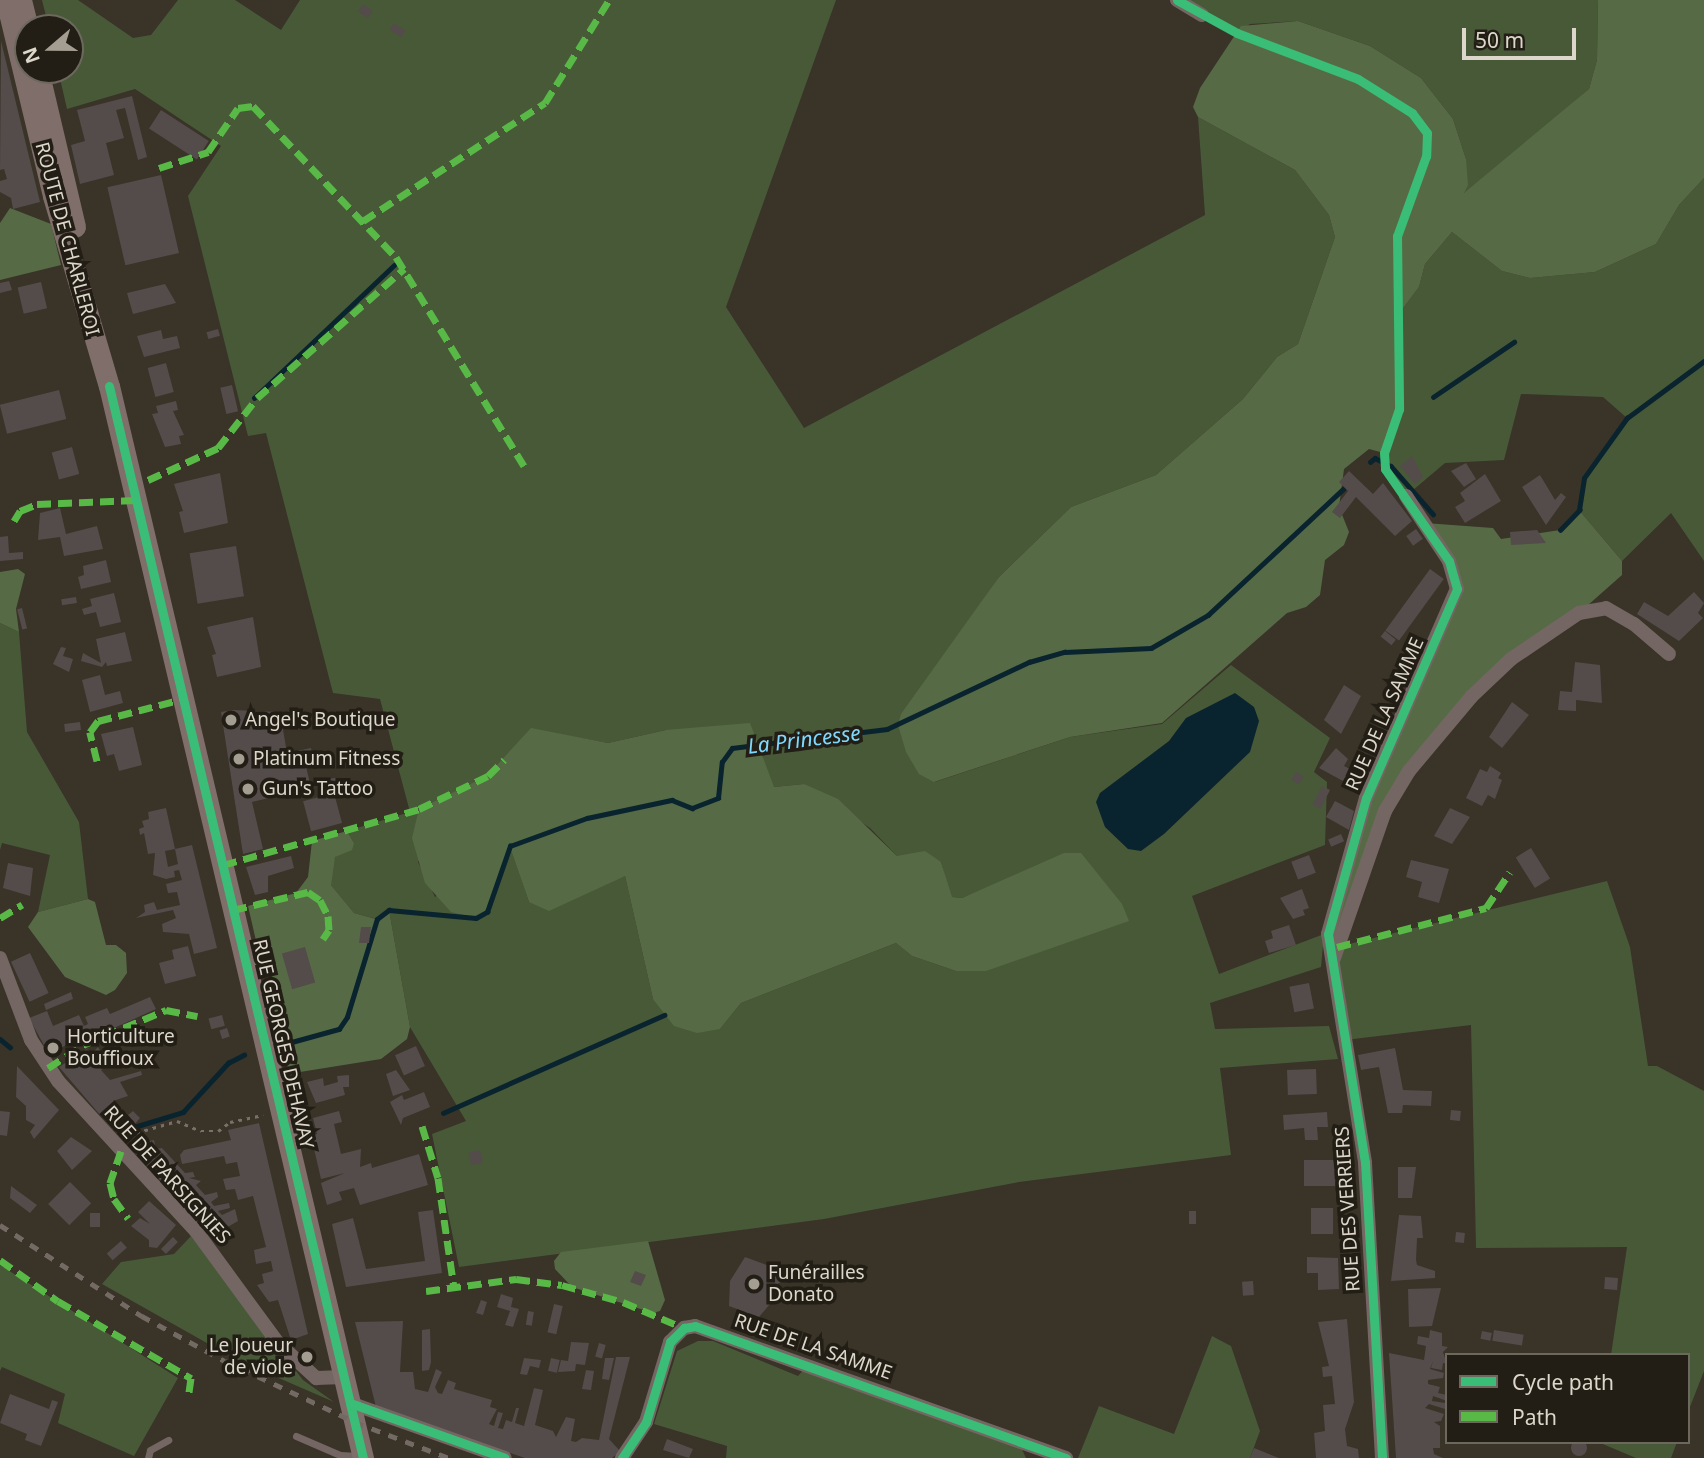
<!DOCTYPE html>
<html>
<head>
<meta charset="utf-8">
<style>
	body { margin:0 }
	#map { position:relative; width:1704px; height:1458px; overflow:hidden; background:#393328; font-family:"Noto Sans",sans-serif }
	div>[style] { position:absolute }
	[style*='--x'] { left:calc(var(--x)*1px); top:calc(var(--y)*1px); width:calc(var(--w)*1px); rotate:calc(var(--a)*1deg) }
	.green>* { inset:0; background:#485938 }
	.forest>* { inset:0; background:#566b45 }
	.water>* { inset:0; background:#09242e }
	.stream>* { height:4.5px; margin:-2.25px; padding:0 2.25px; transform-origin:2.25px; border-radius:2.25px; background:#09242e }
	.building>* { inset:0; background:#534c4a; transform-origin:0 0 }
	.round { border-radius:50% }
	.path>* { height:2.5px; margin-top:-1.25px; transform-origin:0; background:repeating-linear-gradient(90deg,#796f6b 0 3.5px,transparent 0 8.5px) }
	.service>* { height:7px; margin:-3.5px; padding:0 3.5px; transform-origin:3.5px; border-radius:3.5px; background:#746663 }
	.minor>* { height:14px; margin:-7px; padding:0 7px; transform-origin:7px; border-radius:7px; background:#746663 }
	.primary>* { height:21px; margin:-10.5px; padding:0 10.5px; transform-origin:10.5px; border-radius:10.5px; background:#7f6e69 }
	.rail>* { height:4.5px; margin-top:-2.25px; transform-origin:0; background:repeating-linear-gradient(90deg,#736a64 0 9px,transparent 0 18px) }
	.quiet>* { height:7px; margin-top:-3.5px; transform-origin:0; background:repeating-linear-gradient(90deg,#58b947 0 14px,transparent 0 21px) }
	.cycleway>* { height:9px; margin:-4.5px; padding:0 4.5px; transform-origin:4.5px; border-radius:4.5px; background:#3abd76 }
	.dots>* { width:19px; height:19px; translate:-50% -50%; box-sizing:border-box; border:4px solid #221e15; border-radius:50% }
	span { translate:-50% -50%; white-space:nowrap; text-align:center; line-height:1.15; -webkit-text-stroke:7px #221e15; paint-order:stroke }
	.street-label { font-size:19px; color:#ddd7cb }
	.poi-label { font-size:19px; color:#ddd7cb }
	.left { translate:0 -50%; text-align:left }
	.right { translate:-100% -50%; text-align:right }
	.water-label { font-size:21px; color:#7fd8fe; font-style:italic }
	.legend { position:absolute; left:1445px; top:1353px; width:245px; height:91px; box-sizing:border-box; background:#221e15; border:2px solid #6d685e; margin:0; padding:9px 12px; list-style:none; font-size:21px; color:#ddd7cb }
	.legend li { display:flex; align-items:center; gap:14px; height:35px }
	.legend b { width:35px; border:2px solid #6d685e }
	.north { position:absolute; left:14px; top:14px; width:70px; height:70px; box-sizing:border-box; background:#221e15; border:2px solid #6d685e; border-radius:50%; rotate:250deg; font-size:19px; font-weight:700; line-height:28px; text-align:center; color:#ddd7cb }
	.north::after { content:''; display:block; margin:auto; width:24px; height:32px; background:#a49e92; clip-path:polygon(50% 0,100% 100%,50% 72%,0 100%) }
	.scale { position:absolute; left:1462px; top:28px; width:114px; height:32px; box-sizing:border-box; border:4px solid #ddd7cb; border-top:0; padding-left:9px; font-size:21px; line-height:24px; white-space:nowrap; color:#ddd7cb; -webkit-text-stroke:5px #221e15; paint-order:stroke }
</style>
</head>
<body>
<div id="map">
	<div class="green">
		<i style="clip-path:polygon(evenodd,42px 0,78px 0,133px 38px,151px 35px,178px 0,235px 0,281px 30px,300px 0,836px 0,726px 307px,804px 428px,1205px 215px,1198px 117px,1295px 170px,1329px 215px,1335px 237px,1298px 344px,1277px 357px,1243px 399px,1156px 475px,1071px 507px,999px 577px,898px 725px,935px 782px,1070px 737px,1162px 724px,1231px 665px,1330px 738px,1314px 772px,1327px 782px,1325px 845px,1192px 896px,1219px 974px,1324px 934px,1321px 967px,1210px 1003px,1215px 1029px,1329px 1026px,1338px 1059px,1220px 1068px,1231px 1155px,1019px 1182px,824px 1219px,459px 1267px,432px 1134px,466px 1121px,410px 1027px,389px 910px,377px 919px,354px 913px,331px 885px,330px 873px,335px 857px,354px 843px,347px 831px,410px 812px,380px 699px,333px 693px,266px 433px,248px 436px,188px 196px,221px 146px,135px 89px,67px 109px,58px 70px,70px 70px,70px 28px,49px 28px,42px 0,531px 729px,608px 743px,666px 730px,774px 787px,804px 784px,870px 828px,897px 856px,941px 862px,951px 897px,962px 898px,1010px 878px,986px 971px,956px 971px,912px 956px,896px 943px,741px 1003px,720px 1029px,653px 999px,625px 876px,529px 902px,510px 846px,435px 897px,418px 862px,466px 788px,488px 776px,531px 729px)"></i>
		<i style="clip-path:polygon(1177px 0,1598px 0,1597px 60px,1589px 89px,1474px 189px,1463px 193px,1466px 159px,1453px 119px,1421px 78px,1370px 46px,1298px 21px,1250px 24px,1237px 33px)"></i>
		<i style="clip-path:polygon(1704px 178px,1704px 561px,1671px 513px,1622px 561px,1579px 510px,1584px 478px,1627px 418px,1603px 397px,1521px 394px,1504px 460px,1445px 463px,1406px 496px,1385px 469px,1384px 453px,1399px 409px,1395px 319px,1419px 287px,1425px 264px,1452px 232px,1502px 271px,1530px 278px,1595px 272px,1656px 244px,1679px 205px)"></i>
		<i style="clip-path:polygon(0 623px,19px 632px,27px 732px,79px 822px,88px 899px,38px 912px,50px 855px,2px 843px,0 850px)"></i>
		<i style="clip-path:polygon(1607px 881px,1630px 947px,1648px 1066px,1657px 1066px,1704px 1091px,1704px 1371px,1688px 1412px,1688px 1355px,1611px 1355px,1627px 1247px,1476px 1248px,1471px 1025px,1345px 1040px,1337px 947px)"></i>
		<i style="clip-path:polygon(191px 1236px,303px 1380px,334px 1402px,237px 1360px,102px 1284px,121px 1262px,174px 1254px)"></i>
		<i style="clip-path:polygon(0 1265px,178px 1378px,134px 1456px,58px 1423px,65px 1394px,2px 1367px,0 1371px)"></i>
		<i style="clip-path:polygon(1212px 1336px,1231px 1346px,1260px 1431px,1250px 1458px,1078px 1458px,1099px 1406px,1174px 1434px)"></i>
		<i style="clip-path:polygon(698px 1341px,713px 1341px,798px 1376px,809px 1364px,1017px 1439px,1026px 1458px,726px 1458px,727px 1446px,654px 1424px,677px 1351px)"></i>
		<i style="clip-path:polygon(1598px 1442px,1677px 1442px,1671px 1458px,1636px 1458px)"></i>
	</div>
	<div class="forest">
		<i style="clip-path:polygon(1598px 0,1704px 0,1704px 178px,1679px 205px,1656px 244px,1595px 272px,1530px 278px,1502px 271px,1452px 232px,1425px 264px,1419px 287px,1395px 319px,1400px 371px,1393px 433px,1384px 453px,1369px 449px,1344px 469px,1339px 507px,1349px 532px,1344px 545px,1325px 560px,1320px 595px,1306px 607px,1287px 613px,1162px 723px,1070px 737px,934px 782px,919px 774px,906px 752px,898px 725px,901px 714px,999px 577px,1071px 507px,1156px 475px,1243px 399px,1277px 357px,1298px 344px,1335px 237px,1329px 215px,1295px 170px,1198px 117px,1193px 107px,1200px 88px,1241px 26px,1298px 21px,1370px 46px,1421px 78px,1453px 119px,1466px 159px,1468px 185px,1464px 193px,1589px 89px,1597px 60px)"></i>
		<i style="clip-path:polygon(10px 208px,51px 224px,61px 265px,0 280px,0 223px)"></i>
		<i style="clip-path:polygon(1579px 510px,1622px 561px,1622px 575px,1579px 613px,1511px 659px,1409px 771px,1342px 935px,1328px 934px,1351px 843px,1457px 589px,1425px 523px,1493px 528px,1501px 539px,1560px 530px)"></i>
		<i style="clip-path:polygon(18px 569px,25px 574px,16px 609px,19px 632px,0 623px,0 572px)"></i>
		<i style="clip-path:polygon(750px 723px,774px 787px,804px 784px,838px 799px,897px 856px,925px 851px,941px 862px,952px 897px,962px 898px,1064px 853px,1081px 853px,1122px 904px,1129px 921px,986px 971px,956px 971px,912px 956px,896px 943px,741px 1003px,720px 1029px,697px 1033px,674px 1026px,653px 999px,625px 876px,549px 911px,529px 902px,510px 847px,487px 912px,476px 918px,451px 912px,425px 883px,412px 838px,419px 809px,487px 776px,531px 728px,608px 743px,666px 730px)"></i>
		<i style="clip-path:polygon(347px 831px,354px 843px,352px 850px,335px 857px,331px 885px,354px 913px,376px 919px,389px 910px,410px 1027px,407px 1039px,381px 1059px,300px 1072px,287px 1066px,274px 1008px,279px 1000px,272px 976px,263px 971px,248px 906px,296px 893px,308px 877px,312px 841px)"></i>
		<i style="clip-path:polygon(88px 899px,95px 902px,106px 945px,116px 945px,126px 953px,127px 973px,115px 990px,106px 995px,65px 977px,28px 927px,38px 912px)"></i>
		<i style="clip-path:polygon(648px 1241px,665px 1300px,660px 1311px,653px 1313px,572px 1287px,555px 1269px,554px 1261px,561px 1252px)"></i>
	</div>
	<div class="water">
		<i style="clip-path:polygon(1235px 693px,1254px 707px,1259px 721px,1250px 752px,1164px 834px,1141px 851px,1128px 849px,1105px 827px,1096px 802px,1100px 793px,1169px 741px,1186px 718px)"></i>
	</div>
	<div class="stream">
		<i style="--x:1433;--y:397;--w:98;--a:-34.2"></i>
		<i style="--x:254;--y:398;--w:193;--a:-43.5"></i>
		<i style="--x:1370;--y:462;--w:6;--a:-39"></i>
		<i style="--x:1375;--y:458;--w:18;--a:27"></i>
		<i style="--x:1391;--y:466;--w:64;--a:48.8"></i>
		<i style="--x:1560;--y:530;--w:28;--a:-46"></i>
		<i style="--x:1579;--y:510;--w:32;--a:-81"></i>
		<i style="--x:1584;--y:478;--w:74;--a:-54.4"></i>
		<i style="--x:1627;--y:418;--w:96;--a:-36.5"></i>
		<i style="--x:0;--y:1039;--w:13;--a:39"></i>
		<i style="--x:288;--y:1043;--w:53;--a:-15.4"></i>
		<i style="--x:339;--y:1029;--w:14;--a:-56"></i>
		<i style="--x:347;--y:1017;--w:102;--a:-73"></i>
		<i style="--x:377;--y:919;--w:15;--a:-37"></i>
		<i style="--x:389;--y:910;--w:87;--a:5.3"></i>
		<i style="--x:476;--y:918;--w:13;--a:-29"></i>
		<i style="--x:487;--y:912;--w:70;--a:-70.8"></i>
		<i style="--x:510;--y:846;--w:82;--a:-20"></i>
		<i style="--x:587;--y:818;--w:87;--a:-12"></i>
		<i style="--x:672;--y:800;--w:22;--a:22"></i>
		<i style="--x:692;--y:808;--w:28;--a:-21"></i>
		<i style="--x:718;--y:798;--w:36;--a:-84"></i>
		<i style="--x:722;--y:762;--w:17;--a:-54"></i>
		<i style="--x:732;--y:748;--w:156;--a:-7"></i>
		<i style="--x:887;--y:729;--w:157;--a:-25.3"></i>
		<i style="--x:1029;--y:662;--w:37;--a:-16"></i>
		<i style="--x:1065;--y:652;--w:86;--a:-2.7"></i>
		<i style="--x:1151;--y:648;--w:66;--a:-30.1"></i>
		<i style="--x:1208;--y:615;--w:185;--a:-43"></i>
		<i style="--x:443;--y:1113;--w:242;--a:-23.9"></i>
		<i style="--x:121;--y:1131;--w:65;--a:-17"></i>
		<i style="--x:183;--y:1112;--w:67;--a:-47.4"></i>
		<i style="--x:228;--y:1063;--w:18;--a:-27"></i>
	</div>
	<div class="building">
		<i style="left:363px;top:4px;width:12px;height:9px;rotate:35deg"></i>
		<i style="left:394px;top:23px;width:14px;height:8px;rotate:34deg"></i>
		<i style="clip-path:polygon(1px 41px,40px 202px,13px 209px,11px 198px,0 192px,0 181px,7px 179px,4px 169px,0 170px)"></i>
		<i style="clip-path:polygon(132px 96px,147px 157px,138px 160px,125px 108px,116px 110px,124px 138px,106px 143px,114px 175px,80px 184px,71px 145px,85px 141px,77px 110px)"></i>
		<i style="left:161px;top:110px;width:57px;height:22px;rotate:33deg"></i>
		<i style="left:161px;top:175px;width:80px;height:55px;rotate:77deg"></i>
		<i style="clip-path:polygon(9px 281px,12px 290px,0 293px,0 283px)"></i>
		<i style="left:41px;top:282px;width:27px;height:24px;rotate:77deg"></i>
		<i style="clip-path:polygon(165px 284px,176px 303px,133px 314px,127px 293px)"></i>
		<i style="left:218px;top:329px;width:7px;height:12px;rotate:74deg"></i>
		<i style="clip-path:polygon(161px 330px,163px 339px,177px 336px,180px 348px,144px 357px,137px 336px)"></i>
		<i style="left:166px;top:363px;width:30px;height:19px;rotate:75deg"></i>
		<i style="left:232px;top:385px;width:27px;height:12px;rotate:77deg"></i>
		<i style="left:59px;top:390px;width:30px;height:61px;rotate:76deg"></i>
		<i style="clip-path:polygon(176px 401px,178px 410px,173px 411px,184px 435px,179px 436px,181px 444px,165px 447px,152px 414px,158px 413px,156px 406px)"></i>
		<i style="left:72px;top:447px;width:28px;height:21px;rotate:75deg"></i>
		<i style="clip-path:polygon(1412px 456px,1423px 477px,1415px 484px,1400px 466px)"></i>
		<i style="clip-path:polygon(1466px 463px,1476px 479px,1464px 487px,1451px 471px)"></i>
		<i style="clip-path:polygon(1349px 471px,1373px 494px,1383px 483px,1412px 521px,1395px 536px,1356px 497px,1340px 518px,1332px 512px,1348px 491px,1339px 482px)"></i>
		<i style="clip-path:polygon(220px 473px,228px 523px,184px 533px,179px 512px,183px 511px,174px 484px)"></i>
		<i style="clip-path:polygon(1485px 474px,1501px 501px,1465px 523px,1455px 507px,1465px 501px,1460px 493px)"></i>
		<i style="clip-path:polygon(1540px 475px,1555px 500px,1561px 493px,1566px 497px,1546px 525px,1522px 487px)"></i>
		<i style="clip-path:polygon(60px 508px,66px 534px,97px 526px,103px 549px,64px 556px,60px 537px,38px 540px,40px 513px)"></i>
		<i style="left:1416px;top:529px;width:12px;height:12px;rotate:55deg"></i>
		<i style="clip-path:polygon(1537px 530px,1546px 543px,1511px 545px,1510px 532px)"></i>
		<i style="clip-path:polygon(8px 536px,9px 553px,23px 552px,23px 559px,0 561px,0 537px)"></i>
		<i style="left:236px;top:546px;width:51px;height:47px;rotate:81deg"></i>
		<i style="clip-path:polygon(106px 560px,111px 582px,81px 589px,78px 577px,84px 575px,83px 566px)"></i>
		<i style="left:1430px;top:569px;width:17px;height:76px;rotate:36deg"></i>
		<i style="clip-path:polygon(1694px 592px,1704px 603px,1698px 613px,1703px 618px,1679px 641px,1637px 614px,1644px 602px,1668px 616px)"></i>
		<i style="clip-path:polygon(114px 593px,121px 622px,100px 627px,96px 612px,84px 615px,82px 609px,92px 606px,90px 599px)"></i>
		<i style="left:76px;top:597px;width:6px;height:15px;rotate:81deg"></i>
		<i style="left:22px;top:608px;width:21px;height:5px;rotate:76deg"></i>
		<i style="clip-path:polygon(253px 617px,261px 667px,217px 677px,212px 655px,216px 654px,207px 627px)"></i>
		<i style="left:1385px;top:631px;width:14px;height:7px;rotate:39deg"></i>
		<i style="clip-path:polygon(125px 632px,132px 661px,107px 666px,106px 662px,102px 667px,81px 661px,83px 653px,101px 663px,96px 639px)"></i>
		<i style="clip-path:polygon(61px 647px,66px 648px,63px 656px,73px 659px,69px 672px,53px 664px)"></i>
		<i style="clip-path:polygon(1575px 662px,1600px 665px,1602px 703px,1576px 700px,1576px 711px,1558px 710px,1560px 691px,1572px 692px)"></i>
		<i style="left:1407px;top:669px;width:10px;height:15px;rotate:29deg"></i>
		<i style="clip-path:polygon(100px 675px,105px 695px,120px 691px,123px 703px,90px 712px,82px 680px)"></i>
		<i style="clip-path:polygon(1344px 685px,1361px 696px,1341px 734px,1324px 720px)"></i>
		<i style="clip-path:polygon(1512px 702px,1529px 715px,1502px 748px,1489px 737px)"></i>
		<i style="clip-path:polygon(233px 710px,280px 712px,287px 753px,311px 748px,313px 761px,305px 762px,311px 788px,252px 802px,263px 849px,243px 854px,221px 712px)"></i>
		<i style="left:80px;top:722px;width:8px;height:16px;rotate:83deg"></i>
		<i style="clip-path:polygon(133px 727px,142px 765px,119px 771px,114px 754px,107px 756px,101px 734px)"></i>
		<i style="clip-path:polygon(1336px 748px,1348px 759px,1344px 766px,1350px 769px,1343px 781px,1319px 768px)"></i>
		<i style="clip-path:polygon(1490px 766px,1501px 773px,1498px 778px,1502px 780px,1495px 799px,1488px 795px,1482px 806px,1466px 798px,1480px 769px,1487px 772px)"></i>
		<i style="left:1296px;top:772px;width:9px;height:9px;rotate:32deg"></i>
		<i style="left:335px;top:778px;width:9px;height:9px;rotate:84deg"></i>
		<i style="left:1322px;top:786px;width:9px;height:21px;rotate:27deg"></i>
		<i style="left:334px;top:793px;width:31px;height:32px;rotate:75deg"></i>
		<i style="clip-path:polygon(1335px 801px,1354px 811px,1349px 830px,1326px 817px)"></i>
		<i style="clip-path:polygon(evenodd,166px 808px,175px 849px,192px 845px,217px 948px,194px 954px,189px 934px,163px 932px,162px 924px,176px 918px,173px 910px,136px 918px,145px 912px,144px 905px,154px 902px,157px 910px,180px 905px,177px 892px,168px 893px,166px 884px,182px 880px,179px 870px,174px 871px,175px 877px,166px 879px,153px 875px,155px 853px,148px 854px,144px 833px,140px 835px,139px 829px,144px 827px,142px 821px,149px 819px,148px 812px,166px 808px,175px 849px,178px 864px,168px 867px,165px 851px,175px 849px)"></i>
		<i style="clip-path:polygon(1450px 808px,1470px 817px,1452px 844px,1434px 836px)"></i>
		<i style="left:1341px;top:834px;width:8px;height:14px;rotate:67deg"></i>
		<i style="left:1531px;top:848px;width:36px;height:18px;rotate:58deg"></i>
		<i style="left:1309px;top:855px;width:19px;height:19px;rotate:69deg"></i>
		<i style="clip-path:polygon(291px 856px,294px 868px,268px 876px,268px 892px,255px 895px,246px 867px)"></i>
		<i style="clip-path:polygon(1411px 860px,1449px 869px,1439px 903px,1418px 897px,1422px 882px,1406px 877px)"></i>
		<i style="clip-path:polygon(8px 863px,33px 868px,30px 896px,3px 888px)"></i>
		<i style="clip-path:polygon(1302px 889px,1309px 908px,1303px 910px,1305px 915px,1293px 919px,1280px 898px)"></i>
		<i style="clip-path:polygon(1289px 925px,1296px 945px,1269px 953px,1265px 941px,1273px 938px,1271px 931px)"></i>
		<i style="clip-path:polygon(361px 927px,371px 927px,369px 943px,359px 943px)"></i>
		<i style="clip-path:polygon(188px 946px,196px 976px,165px 984px,159px 963px,174px 959px,172px 950px)"></i>
		<i style="left:305px;top:947px;width:37px;height:24px;rotate:74deg"></i>
		<i style="left:30px;top:953px;width:44px;height:21px;rotate:65deg"></i>
		<i style="left:1309px;top:983px;width:26px;height:20px;rotate:79deg"></i>
		<i style="clip-path:polygon(71px 992px,73px 999px,46px 1010px,44px 1004px)"></i>
		<i style="clip-path:polygon(150px 997px,156px 1009px,83px 1042px,80px 1035px,50px 1056px,29px 1018px,47px 1011px,53px 1026px,79px 1015px,84px 1026px,88px 1024px,85px 1017px,107px 1008px,110px 1014px)"></i>
		<i style="left:222px;top:1015px;width:11px;height:14px;rotate:75deg"></i>
		<i style="left:227px;top:1028px;width:9px;height:8px;rotate:72deg"></i>
		<i style="left:416px;top:1046px;width:22px;height:23px;rotate:66deg"></i>
		<i style="clip-path:polygon(90px 1047px,79px 1057px,83px 1063px,98px 1047px,103px 1056px,110px 1054px,113px 1063px,101px 1070px,110px 1080px,141px 1071px,142px 1075px,120px 1082px,128px 1096px,113px 1101px,128px 1115px,133px 1111px,140px 1118px,135px 1124px,113px 1130px,59px 1067px)"></i>
		<i style="clip-path:polygon(1395px 1048px,1403px 1090px,1432px 1091px,1431px 1106px,1403px 1105px,1402px 1113px,1388px 1113px,1379px 1067px,1361px 1070px,1358px 1055px)"></i>
		<i style="clip-path:polygon(17px 1066px,59px 1110px,34px 1139px,30px 1132px,35px 1125px,26px 1120px,26px 1106px,16px 1097px)"></i>
		<i style="left:1316px;top:1069px;width:25px;height:29px;rotate:88deg"></i>
		<i style="clip-path:polygon(396px 1070px,410px 1090px,393px 1096px,386px 1074px)"></i>
		<i style="clip-path:polygon(349px 1075px,349px 1087px,343px 1087px,345px 1095px,316px 1103px,307px 1082px,323px 1078px,324px 1086px,338px 1082px,337px 1076px)"></i>
		<i style="clip-path:polygon(424px 1092px,430px 1107px,403px 1118px,401px 1125px,390px 1102px,402px 1095px,404px 1100px)"></i>
		<i style="left:1451px;top:1110px;width:10px;height:10px;rotate:6deg"></i>
		<i style="clip-path:polygon(0 1111px,10px 1112px,7px 1136px,0 1135px)"></i>
		<i style="clip-path:polygon(339px 1111px,342px 1122px,334px 1124px,341px 1154px,361px 1149px,360px 1167px,371px 1163px,372px 1168px,419px 1154px,428px 1185px,360px 1205px,354px 1188px,339px 1192px,342px 1200px,327px 1205px,321px 1183px,345px 1173px,321px 1179px,311px 1136px,317px 1134px,313px 1118px)"></i>
		<i style="clip-path:polygon(1327px 1112px,1328px 1127px,1317px 1127px,1318px 1140px,1305px 1140px,1304px 1128px,1284px 1130px,1283px 1115px)"></i>
		<i style="clip-path:polygon(259px 1123px,308px 1334px,291px 1340px,278px 1300px,269px 1302px,257px 1285px,264px 1283px,262px 1274px,273px 1271px,271px 1261px,256px 1264px,254px 1250px,266px 1247px,253px 1196px,238px 1200px,235px 1189px,226px 1190px,223px 1179px,240px 1176px,237px 1162px,226px 1164px,224px 1156px,182px 1164px,180px 1155px,184px 1150px,231px 1140px,228px 1130px)"></i>
		<i style="clip-path:polygon(71px 1137px,92px 1151px,72px 1170px,57px 1151px)"></i>
		<i style="clip-path:polygon(154px 1140px,156px 1149px,162px 1148px,185px 1173px,193px 1172px,195px 1177px,189px 1178px,201px 1181px,196px 1185px,205px 1195px,217px 1192px,218px 1197px,211px 1202px,214px 1206px,229px 1203px,230px 1208px,218px 1211px,222px 1215px,235px 1209px,238px 1221px,224px 1229px,231px 1238px,220px 1244px,136px 1154px,141px 1153px,139px 1143px)"></i>
		<i style="left:480px;top:1150px;width:13px;height:12px;rotate:77deg"></i>
		<i style="left:1335px;top:1160px;width:26px;height:31px;rotate:90deg"></i>
		<i style="clip-path:polygon(1398px 1167px,1416px 1167px,1412px 1198px,1398px 1198px)"></i>
		<i style="left:70px;top:1182px;width:30px;height:31px;rotate:45deg"></i>
		<i style="clip-path:polygon(11px 1186px,37px 1205px,30px 1213px,10px 1198px)"></i>
		<i style="clip-path:polygon(149px 1201px,176px 1225px,157px 1248px,149px 1247px,149px 1240px,131px 1226px,140px 1218px,150px 1224px,138px 1212px)"></i>
		<i style="left:1333px;top:1208px;width:26px;height:22px;rotate:90deg"></i>
		<i style="clip-path:polygon(433px 1210px,442px 1273px,346px 1287px,332px 1224px,353px 1218px,366px 1269px,425px 1261px,418px 1212px)"></i>
		<i style="left:1189px;top:1211px;width:7px;height:13px"></i>
		<i style="left:100px;top:1213px;width:14px;height:10px;rotate:90deg"></i>
		<i style="clip-path:polygon(1399px 1215px,1421px 1216px,1423px 1238px,1417px 1238px,1416px 1260px,1417px 1265px,1435px 1271px,1435px 1278px,1391px 1281px)"></i>
		<i style="left:1456px;top:1232px;width:9px;height:10px;rotate:6deg"></i>
		<i style="left:173px;top:1237px;width:7px;height:17px;rotate:45deg"></i>
		<i style="left:121px;top:1241px;width:9px;height:19px;rotate:49deg"></i>
		<i style="clip-path:polygon(745px 1257px,780px 1270px,782px 1281px,773px 1287px,775px 1298px,759px 1317px,729px 1306px,730px 1281px)"></i>
		<i style="clip-path:polygon(1307px 1257px,1338px 1258px,1339px 1289px,1318px 1290px,1318px 1273px,1307px 1273px)"></i>
		<i style="clip-path:polygon(635px 1271px,646px 1275px,641px 1286px,630px 1282px)"></i>
		<i style="left:1605px;top:1277px;width:13px;height:12px;rotate:4deg"></i>
		<i style="left:1253px;top:1281px;width:14px;height:11px;rotate:86deg"></i>
		<i style="clip-path:polygon(1441px 1288px,1432px 1326px,1409px 1327px,1408px 1289px)"></i>
		<i style="clip-path:polygon(501px 1294px,513px 1298px,511px 1307px,519px 1309px,513px 1327px,505px 1325px,510px 1311px,497px 1307px)"></i>
		<i style="clip-path:polygon(481px 1300px,487px 1302px,483px 1315px,476px 1313px)"></i>
		<i style="left:554px;top:1304px;width:9px;height:29px;rotate:13deg"></i>
		<i style="left:528px;top:1311px;width:6px;height:14px;rotate:9deg"></i>
		<i style="clip-path:polygon(1347px 1319px,1354px 1402px,1345px 1429px,1347px 1446px,1358px 1449px,1359px 1458px,1316px 1458px,1314px 1433px,1325px 1431px,1323px 1405px,1335px 1404px,1332px 1376px,1323px 1377px,1322px 1367px,1329px 1366px,1318px 1322px)"></i>
		<i style="clip-path:polygon(403px 1321px,400px 1372px,413px 1372px,415px 1389px,428px 1392px,436px 1369px,442px 1372px,435px 1387px,438px 1393px,442px 1394px,448px 1380px,456px 1383px,454px 1389px,492px 1400px,490px 1407px,497px 1409px,489px 1424px,494px 1426px,498px 1412px,503px 1413px,498px 1428px,503px 1429px,506px 1420px,512px 1422px,516px 1408px,519px 1408px,515px 1423px,524px 1426px,534px 1388px,543px 1390px,535px 1425px,553px 1431px,556px 1437px,566px 1417px,575px 1419px,571px 1441px,576px 1442px,582px 1438px,599px 1440px,616px 1357px,630px 1357px,609px 1439px,620px 1451px,612px 1458px,525px 1458px,376px 1407px,355px 1322px)"></i>
		<i style="clip-path:polygon(430px 1329px,431px 1362px,429px 1370px,422px 1371px,422px 1330px)"></i>
		<i style="clip-path:polygon(1430px 1330px,1442px 1333px,1442px 1346px,1448px 1347px,1443px 1352px,1447px 1364px,1443px 1363px,1442px 1370px,1431px 1368px,1433px 1361px,1430px 1369px,1444px 1373px,1443px 1378px,1428px 1380px,1428px 1384px,1440px 1387px,1438px 1393px,1447px 1395px,1447px 1401px,1433px 1396px,1432px 1401px,1445px 1403px,1445px 1409px,1429px 1404px,1425px 1408px,1444px 1414px,1441px 1421px,1434px 1422px,1440px 1426px,1440px 1448px,1433px 1448px,1434px 1454px,1443px 1458px,1396px 1458px,1389px 1353px,1424px 1360px,1426px 1346px,1417px 1344px,1418px 1336px,1429px 1338px)"></i>
		<i style="left:1494px;top:1330px;width:30px;height:11px;rotate:9deg"></i>
		<i style="left:1482px;top:1331px;width:10px;height:8px;rotate:11deg"></i>
		<i style="clip-path:polygon(571px 1342px,589px 1343px,585px 1365px,576px 1364px,575px 1371px,558px 1372px,561px 1360px,568px 1361px)"></i>
		<i style="left:599px;top:1343px;width:7px;height:14px;rotate:16deg"></i>
		<i style="clip-path:polygon(524px 1358px,541px 1360px,539px 1368px,530px 1366px,527px 1375px,520px 1374px)"></i>
		<i style="left:551px;top:1358px;width:9px;height:13px;rotate:13deg"></i>
		<i style="clip-path:polygon(605px 1358px,614px 1358px,609px 1380px,602px 1379px)"></i>
		<i style="clip-path:polygon(586px 1370px,594px 1371px,591px 1390px,582px 1389px)"></i>
		<i style="clip-path:polygon(10px 1394px,49px 1409px,52px 1400px,58px 1402px,41px 1446px,25px 1440px,27px 1434px,0 1423px)"></i>
		<i style="clip-path:polygon(667px 1439px,693px 1449px,689px 1458px,663px 1450px)"></i>
		<i class="round" style="left:1571px;top:1440px;width:16px;height:16px"></i>
		<i style="clip-path:polygon(1254px 1448px,1279px 1458px,1250px 1458px)"></i>
	</div>
	<div class="path">
		<i style="--x:291;--y:1076;--w:11;--a:-68"></i>
		<i style="--x:128;--y:1135;--w:51;--a:-15.9"></i>
		<i style="--x:177;--y:1121;--w:26;--a:23"></i>
		<i style="--x:201;--y:1131;--w:17;--a:0"></i>
		<i style="--x:218;--y:1131;--w:15;--a:-37"></i>
		<i style="--x:230;--y:1122;--w:34;--a:-12"></i>
	</div>
	<div class="service">
		<i style="--x:296;--y:1436;--w:48;--a:23.4"></i>
		<i style="--x:340;--y:1455;--w:19;--a:3"></i>
		<i style="--x:148;--y:1458;--w:8;--a:-76"></i>
		<i style="--x:150;--y:1450;--w:21;--a:-29"></i>
	</div>
	<div class="minor">
		<i style="--x:1177;--y:0;--w:29;--a:31"></i>
		<i style="--x:0;--y:958;--w:88;--a:69.3"></i>
		<i style="--x:31;--y:1040;--w:49;--a:56.6"></i>
		<i style="--x:58;--y:1081;--w:204;--a:47.4"></i>
		<i style="--x:196;--y:1231;--w:139;--a:53.8"></i>
		<i style="--x:278;--y:1343;--w:52;--a:42.6"></i>
		<i style="--x:316;--y:1378;--w:28;--a:-2"></i>
		<i style="--x:1334;--y:958;--w:156;--a:-70.9"></i>
		<i style="--x:1385;--y:811;--w:47;--a:-59"></i>
		<i style="--x:1409;--y:771;--w:97;--a:-50"></i>
		<i style="--x:1471;--y:697;--w:55;--a:-43.5"></i>
		<i style="--x:1511;--y:659;--w:82;--a:-34.1"></i>
		<i style="--x:1579;--y:613;--w:27;--a:-10"></i>
		<i style="--x:1606;--y:608;--w:32;--a:30"></i>
		<i style="--x:1634;--y:624;--w:46;--a:40.6"></i>
		<i style="--x:350;--y:1403;--w:164;--a:19.5"></i>
		<i style="--x:622;--y:1458;--w:43;--a:-56.3"></i>
		<i style="--x:646;--y:1422;--w:84;--a:-73.3"></i>
		<i style="--x:670;--y:1342;--w:20;--a:-45"></i>
		<i style="--x:684;--y:1328;--w:11;--a:-10"></i>
		<i style="--x:695;--y:1326;--w:394;--a:19.6"></i>
		<i style="--x:1382;--y:1458;--w:296;--a:-93.3"></i>
		<i style="--x:1365;--y:1162;--w:231;--a:-99.2"></i>
		<i style="--x:1328;--y:934;--w:141;--a:-74.4"></i>
		<i style="--x:1366;--y:798;--w:228;--a:-66.5"></i>
		<i style="--x:1457;--y:589;--w:29;--a:-106"></i>
		<i style="--x:1449;--y:561;--w:78;--a:-123.5"></i>
	</div>
	<div class="primary">
		<i style="--x:6;--y:0;--w:202;--a:76.5"></i>
		<i style="--x:53;--y:196;--w:198;--a:73.6"></i>
		<i style="--x:109;--y:386;--w:1102;--a:76.67"></i>
		<i style="--x:21;--y:0;--w:29;--a:76"></i>
		<i style="--x:38;--y:70;--w:161;--a:76.7"></i>
	</div>
	<div class="rail">
		<i style="--x:0;--y:1225;--w:169;--a:32.7"></i>
		<i style="--x:142;--y:1316;--w:94;--a:28.5"></i>
		<i style="--x:225;--y:1361;--w:144;--a:25.1"></i>
		<i style="--x:355;--y:1422;--w:101;--a:21"></i>
	</div>
	<div class="quiet">
		<i style="--x:159;--y:168;--w:52;--a:-18.1"></i>
		<i style="--x:208;--y:152;--w:53;--a:-55.7"></i>
		<i style="--x:238;--y:108;--w:15;--a:-8"></i>
		<i style="--x:253;--y:106;--w:208;--a:46.6"></i>
		<i style="--x:396;--y:257;--w:245;--a:58.5"></i>
		<i style="--x:363;--y:221;--w:217;--a:-33"></i>
		<i style="--x:545;--y:103;--w:121;--a:-58.1"></i>
		<i style="--x:148;--y:480;--w:77;--a:-24.6"></i>
		<i style="--x:218;--y:448;--w:63;--a:-52"></i>
		<i style="--x:257;--y:398;--w:196;--a:-41.3"></i>
		<i style="--x:14;--y:521;--w:12;--a:-59"></i>
		<i style="--x:20;--y:511;--w:18;--a:-22"></i>
		<i style="--x:37;--y:504;--w:99;--a:-2.3"></i>
		<i style="--x:97;--y:761;--w:30;--a:-104"></i>
		<i style="--x:90;--y:732;--w:14;--a:-54"></i>
		<i style="--x:98;--y:721;--w:88;--a:-14.5"></i>
		<i style="--x:223;--y:865;--w:204;--a:-15.9"></i>
		<i style="--x:419;--y:809;--w:76;--a:-25.6"></i>
		<i style="--x:488;--y:776;--w:23;--a:-45"></i>
		<i style="--x:233;--y:910;--w:77;--a:-13.5"></i>
		<i style="--x:308;--y:892;--w:14;--a:34"></i>
		<i style="--x:320;--y:900;--w:18;--a:63"></i>
		<i style="--x:328;--y:916;--w:14;--a:86"></i>
		<i style="--x:329;--y:930;--w:11;--a:124"></i>
		<i style="--x:0;--y:918;--w:26;--a:-31"></i>
		<i style="--x:1337;--y:947;--w:154;--a:-14.7"></i>
		<i style="--x:1486;--y:908;--w:43;--a:-56.3"></i>
		<i style="--x:48;--y:1068;--w:44;--a:-33"></i>
		<i style="--x:85;--y:1044;--w:88;--a:-22.8"></i>
		<i style="--x:166;--y:1010;--w:32;--a:11"></i>
		<i style="--x:422;--y:1126;--w:54;--a:72.9"></i>
		<i style="--x:438;--y:1178;--w:111;--a:81.7"></i>
		<i style="--x:121;--y:1151;--w:34;--a:109"></i>
		<i style="--x:110;--y:1183;--w:16;--a:76"></i>
		<i style="--x:114;--y:1199;--w:24;--a:54"></i>
		<i style="--x:0;--y:1260;--w:71;--a:35.3"></i>
		<i style="--x:58;--y:1301;--w:154;--a:30.1"></i>
		<i style="--x:191;--y:1378;--w:15;--a:98"></i>
		<i style="--x:426;--y:1291;--w:91;--a:-7.6"></i>
		<i style="--x:516;--y:1279;--w:46;--a:7.4"></i>
		<i style="--x:562;--y:1285;--w:63;--a:15.6"></i>
		<i style="--x:623;--y:1302;--w:66;--a:23.1"></i>
	</div>
	<div class="cycleway">
		<i style="--x:1177;--y:0;--w:68;--a:28.8"></i>
		<i style="--x:1237;--y:33;--w:129;--a:20.8"></i>
		<i style="--x:1358;--y:79;--w:64;--a:32.2"></i>
		<i style="--x:1412;--y:113;--w:25;--a:53"></i>
		<i style="--x:1427;--y:133;--w:23;--a:92"></i>
		<i style="--x:1426;--y:156;--w:85;--a:109.9"></i>
		<i style="--x:1397;--y:236;--w:173;--a:89.3"></i>
		<i style="--x:1399;--y:409;--w:46;--a:108.8"></i>
		<i style="--x:1384;--y:453;--w:16;--a:86"></i>
		<i style="--x:1385;--y:469;--w:112;--a:55.2"></i>
		<i style="--x:1449;--y:561;--w:29;--a:74"></i>
		<i style="--x:1457;--y:589;--w:228;--a:113.5"></i>
		<i style="--x:1366;--y:798;--w:141;--a:105.6"></i>
		<i style="--x:1328;--y:934;--w:231;--a:80.8"></i>
		<i style="--x:1365;--y:1162;--w:296;--a:86.7"></i>
		<i style="--x:109;--y:386;--w:1102;--a:76.67"></i>
		<i style="--x:350;--y:1403;--w:164;--a:19.5"></i>
		<i style="--x:622;--y:1458;--w:43;--a:-56.3"></i>
		<i style="--x:646;--y:1422;--w:84;--a:-73.3"></i>
		<i style="--x:670;--y:1342;--w:20;--a:-45"></i>
		<i style="--x:684;--y:1328;--w:11;--a:-10"></i>
		<i style="--x:695;--y:1326;--w:394;--a:19.6"></i>
	</div>
	<div class="dots">
		<i style="left:231px;top:720px;background:#a49e92"></i>
		<i style="left:239px;top:759px;background:#a49e92"></i>
		<i style="left:248px;top:789px;background:#a49e92"></i>
		<i style="left:53px;top:1048px;background:#a49e92"></i>
		<i style="left:754px;top:1284px;background:#a49e92"></i>
		<i style="left:307px;top:1357px;background:#a49e92"></i>
	</div>
	<div class="street-label">
		<span style="left:67px;top:239px;rotate:75deg">ROUTE DE CHARLEROI</span>
		<span style="left:1385px;top:714px;rotate:-66deg">RUE DE LA SAMME</span>
		<span style="left:283px;top:1044px;rotate:77deg">RUE GEORGES DEHAVAY</span>
		<span style="left:167px;top:1175px;rotate:48deg">RUE DE PARSIGNIES</span>
		<span style="left:1348px;top:1209px;rotate:-94deg">RUE DES VERRIERS</span>
		<span style="left:813px;top:1347px;rotate:19deg">RUE DE LA SAMME</span>
	</div>
	<div class="poi-label">
		<span class="left" style="left:245px;top:720px">Angel's Boutique</span>
		<span class="left" style="left:253px;top:759px">Platinum Fitness</span>
		<span class="left" style="left:262px;top:789px">Gun's Tattoo</span>
		<span class="left" style="left:67px;top:1048px">Horticulture<br>Bouffioux</span>
		<span class="left" style="left:768px;top:1284px">Funérailles<br>Donato</span>
		<span class="right" style="left:293px;top:1357px">Le Joueur<br>de viole</span>
	</div>
	<div class="water-label">
		<span style="left:804px;top:739px;rotate:-7deg">La Princesse</span>
	</div>
	<ul class="legend">
	<li><b style="height:9px;background:#3abd76"></b>Cycle path</li>
	<li><b style="height:9px;background:#58b947"></b>Path</li>
	</ul>
	<div class="north">N</div>
	<div class="scale">50 m</div>
</div>
</body>
</html>
